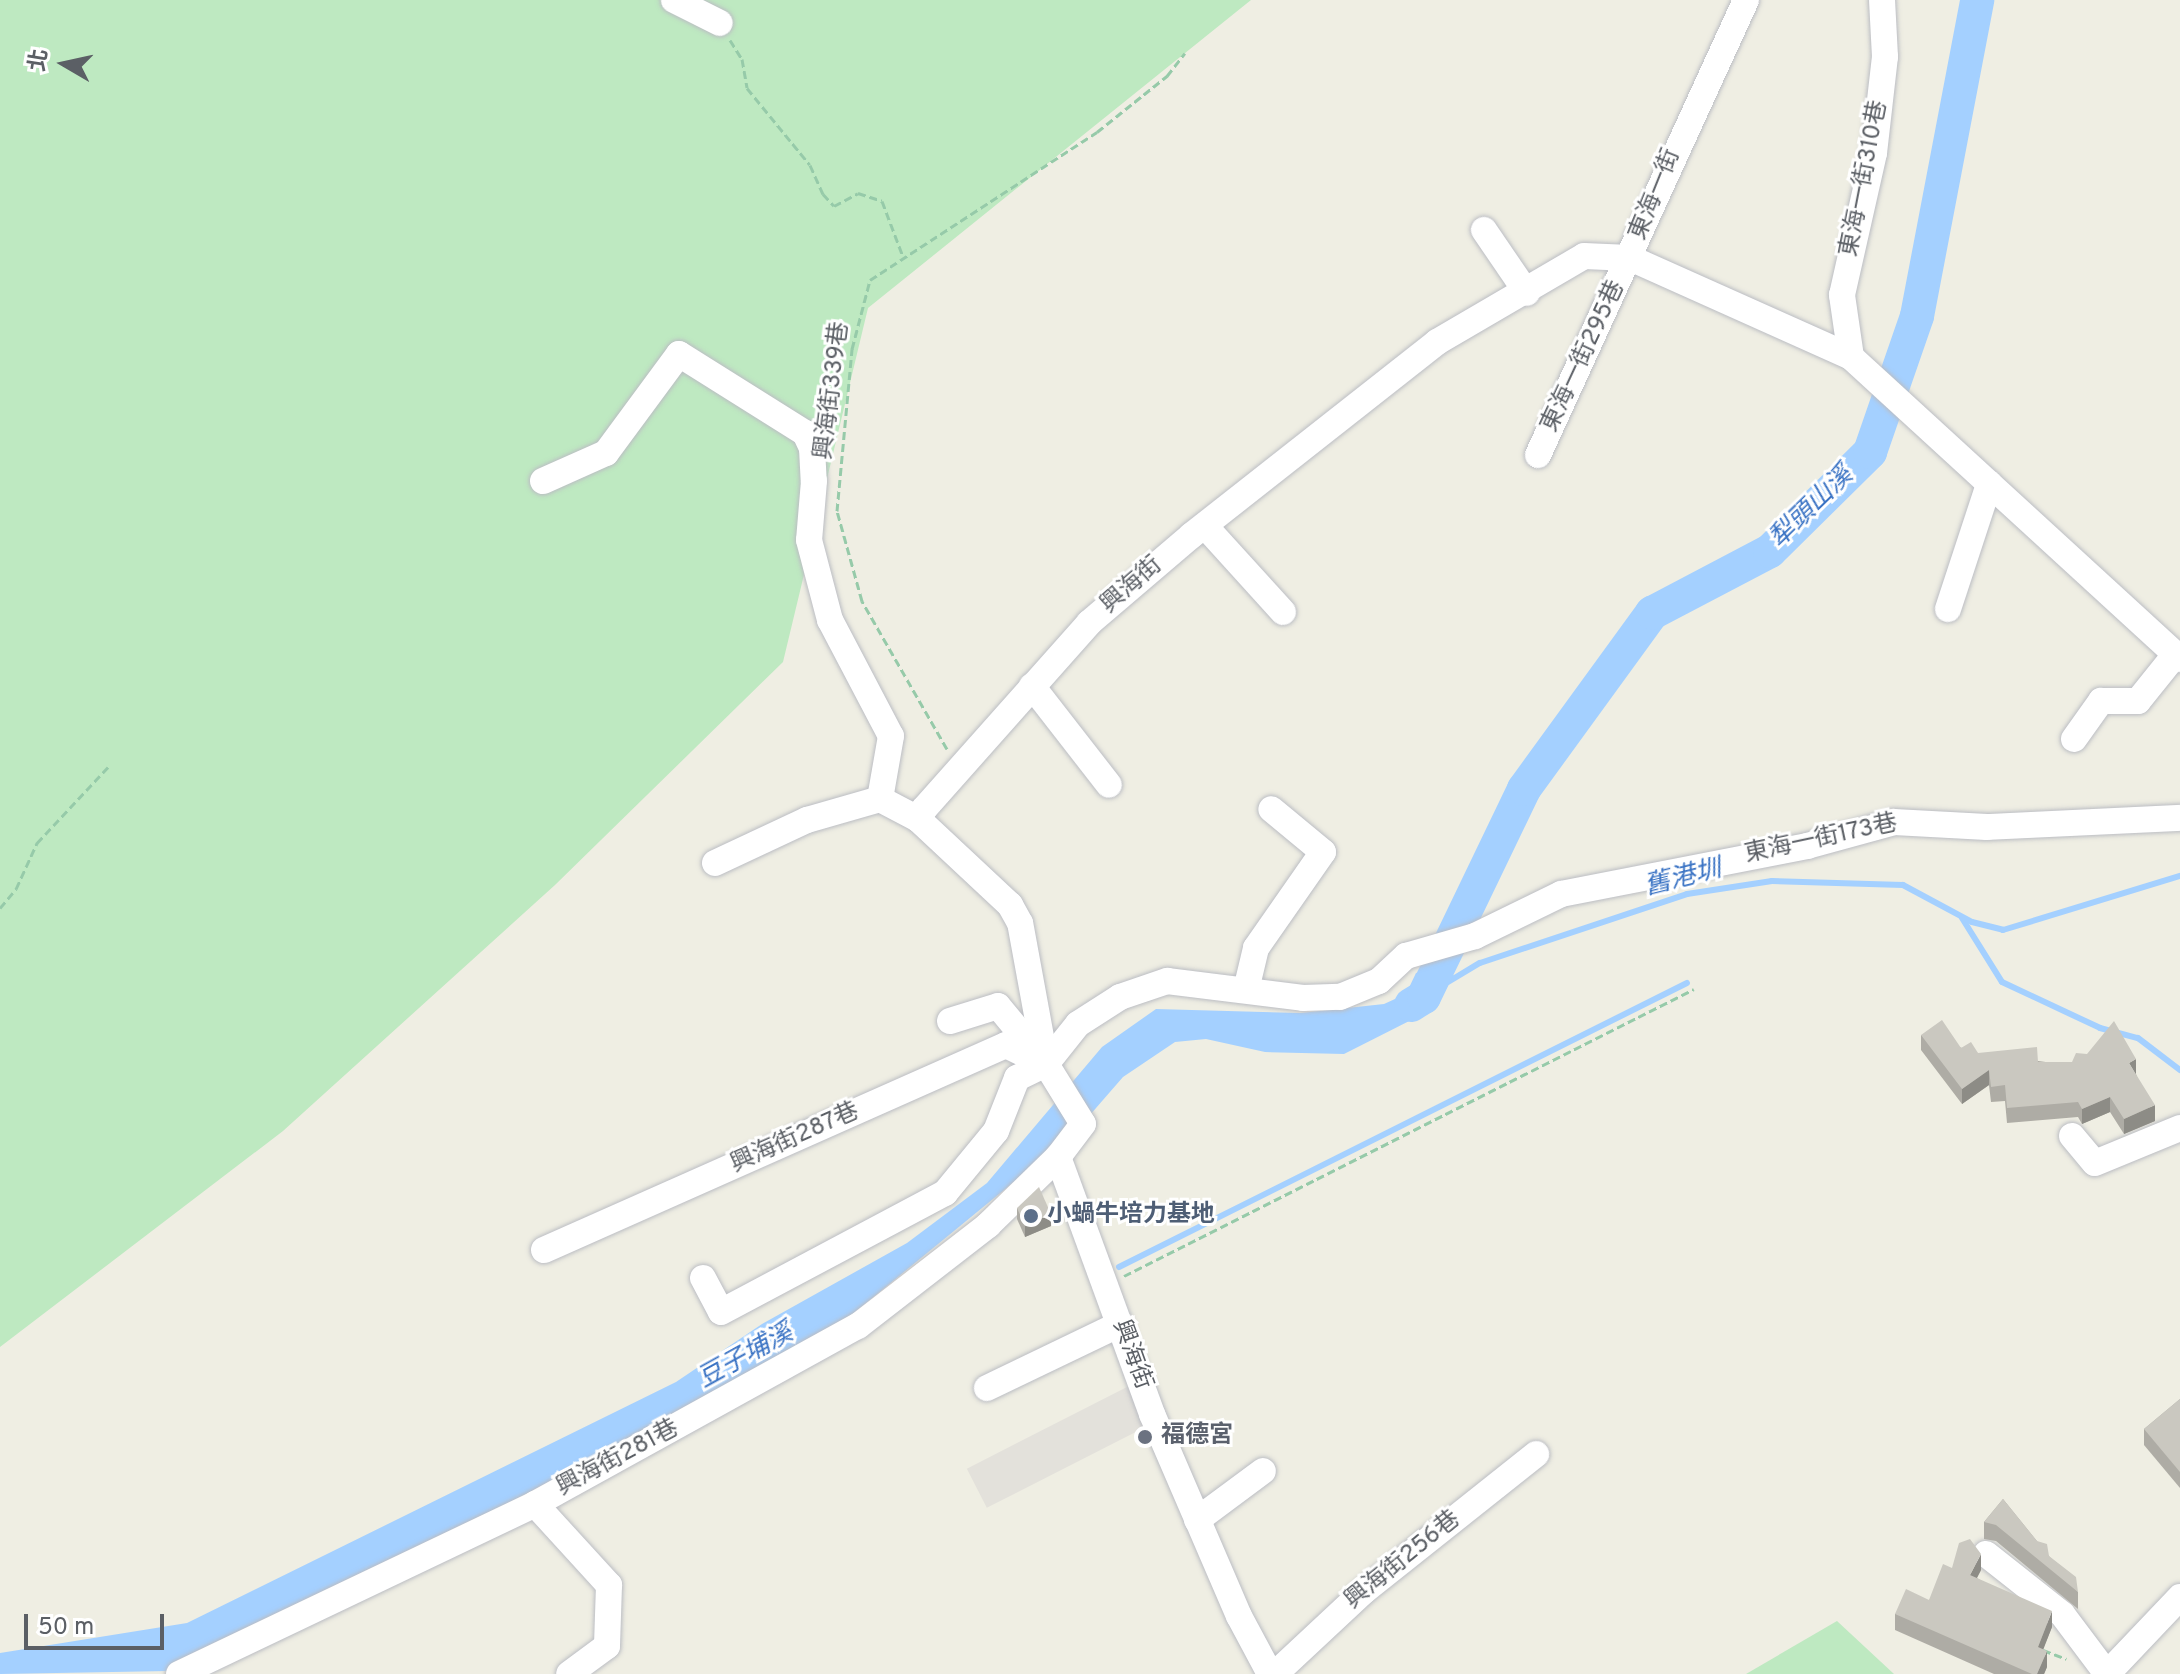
<!DOCTYPE html>
<html>
<head>
<meta charset="utf-8">
<style>
	body { margin:0 }
	#map { position:relative; width:2180px; height:1674px; overflow:hidden; background:#efeee3; font-family:Overpass,"Noto Sans TC",sans-serif }
	div>[style] { position:absolute }
	[style*='--x'] { left:calc(var(--x)*1px); top:calc(var(--y)*1px); width:calc(var(--w)*1px); rotate:calc(var(--a)*1deg) }
	.industrial>* { inset:0; background:#e3e1db; transform-origin:0 0 }
	.green>* { inset:0; background:#bee9c1 }
	.water>* { inset:0; background:#a4d0ff }
	.stream>* { height:6px; margin:-3px; padding:0 3px; transform-origin:3px; border-radius:3px; background:#a4d0ff }
	.river>* { height:34px; margin:-17px; padding:0 17px; transform-origin:17px; border-radius:17px; background:#a4d0ff }
	.path>* { height:3px; margin-top:-1.5px; transform-origin:0; background:repeating-linear-gradient(90deg,#96caa9 0 8px,transparent 0 12px) }
	.roads { filter:drop-shadow(0 0 2px #bbbdc3) drop-shadow(0 0 2px #bbbdc3) }
	.minor>* { height:26px; margin:-13px; padding:0 13px; transform-origin:13px; border-radius:13px; background:#fff }
	.wall>* { inset:0; background:#aeaca5 }
	.shaded-wall>* { inset:0; background:#8d8c86 }
	.building>* { inset:0; background:#cac8c0 }
	.dots>* { width:22px; height:22px; translate:-50% -50%; box-sizing:border-box; border:4px solid #fff; border-radius:50% }
	span { translate:-50% -50%; white-space:nowrap; text-align:center; line-height:1.15; -webkit-text-stroke:6px #fff; paint-order:stroke }
	.street-label { font-size:24px; color:#5b5f65 }
	.service-label { font-size:24px; color:#4e5e75; font-weight:700 }
	.left { translate:0 -50%; text-align:left }
	.worship-label { font-size:24px; color:#5b616d; font-weight:700 }
	.water-label { font-size:26px; color:#3a73c4; font-style:italic }
	.north { position:absolute; left:24px; top:24px; width:80px; height:80px; -webkit-text-stroke:6px #fff; paint-order:stroke; rotate:279deg; font-size:22px; font-weight:700; line-height:32px; text-align:center; color:#5b5f65 }
	.north::after { content:''; display:block; margin:auto; width:28px; height:36px; background:#5b5f65; clip-path:polygon(50% 0,100% 100%,50% 72%,0 100%) }
	.scale { position:absolute; left:24px; top:1614px; width:140px; height:36px; box-sizing:border-box; border:4px solid #5b5f65; border-top:0; padding-left:10px; font-size:24px; line-height:28px; white-space:nowrap; color:#5b5f65; -webkit-text-stroke:6px #fff; paint-order:stroke }
</style>
</head>
<body>
<div id="map">
	<div class="industrial">
		<i style="left:1129px;top:1386px;width:44px;height:182px;rotate:63deg"></i>
	</div>
	<div class="green">
		<i style="clip-path:polygon(0 0,1251px 0,868px 308px,783px 662px,555px 885px,283px 1131px,0 1347px)"></i>
		<i style="clip-path:polygon(1837px 1621px,1894px 1674px,1746px 1674px)"></i>
	</div>
	<div class="water">
		<i style="clip-path:polygon(1445px 967px,1454px 976px,1433px 1009px,1344px 1054px,1265px 1052px,1206px 1039px,1175px 1042px,1123px 1077px,1076px 1131px,832px 1331px,334px 1596px,169px 1671px,0 1674px,0 1653px,187px 1623px,676px 1382px,762px 1324px,907px 1243px,987px 1183px,1102px 1047px,1156px 1009px,1301px 1013px,1384px 1004px,1406px 994px,1416px 973px)"></i>
	</div>
	<div class="stream">
		<i style="--x:1962;--y:918;--w:75;--a:58"></i>
		<i style="--x:2002;--y:982;--w:108;--a:25.1"></i>
		<i style="--x:2100;--y:1028;--w:39;--a:15"></i>
		<i style="--x:2138;--y:1038;--w:53;--a:37.3"></i>
		<i style="--x:1448;--y:982;--w:37;--a:-31"></i>
		<i style="--x:1480;--y:963;--w:218;--a:-18.4"></i>
		<i style="--x:1687;--y:894;--w:86;--a:-8.7"></i>
		<i style="--x:1772;--y:881;--w:131;--a:1.7"></i>
		<i style="--x:1903;--y:885;--w:78;--a:28.2"></i>
		<i style="--x:1972;--y:922;--w:32;--a:14"></i>
		<i style="--x:2003;--y:930;--w:185;--a:-17"></i>
		<i style="--x:1119;--y:1267;--w:635;--a:-26.57"></i>
	</div>
	<div class="river">
		<i style="--x:1411;--y:1005;--w:15;--a:-32"></i>
		<i style="--x:1424;--y:997;--w:231;--a:-64.3"></i>
		<i style="--x:1524;--y:789;--w:218;--a:-54"></i>
		<i style="--x:1652;--y:613;--w:133;--a:-27.7"></i>
		<i style="--x:1770;--y:551;--w:141;--a:-44.7"></i>
		<i style="--x:1870;--y:452;--w:144;--a:-70.9"></i>
		<i style="--x:1917;--y:316;--w:322;--a:-79.2"></i>
	</div>
	<div class="path">
		<i style="--x:730;--y:40;--w:22;--a:58"></i>
		<i style="--x:742;--y:59;--w:29;--a:80"></i>
		<i style="--x:747;--y:88;--w:99;--a:50.7"></i>
		<i style="--x:810;--y:165;--w:32;--a:66"></i>
		<i style="--x:823;--y:194;--w:16;--a:47"></i>
		<i style="--x:834;--y:206;--w:27;--a:-28"></i>
		<i style="--x:858;--y:193;--w:25;--a:18"></i>
		<i style="--x:882;--y:201;--w:57;--a:69.3"></i>
		<i style="--x:947;--y:749;--w:171;--a:-119.9"></i>
		<i style="--x:862;--y:601;--w:93;--a:-105.5"></i>
		<i style="--x:837;--y:511;--w:163;--a:-84.7"></i>
		<i style="--x:852;--y:349;--w:71;--a:-75.4"></i>
		<i style="--x:870;--y:280;--w:271;--a:-33.1"></i>
		<i style="--x:1097;--y:132;--w:90;--a:-38.7"></i>
		<i style="--x:1167;--y:76;--w:29;--a:-52"></i>
		<i style="--x:0;--y:908;--w:25;--a:-50"></i>
		<i style="--x:16;--y:889;--w:51;--a:-65.5"></i>
		<i style="--x:37;--y:843;--w:104;--a:-46.9"></i>
		<i style="--x:1124;--y:1276;--w:638;--a:-26.73"></i>
		<i style="--x:2043;--y:1650;--w:25;--a:21"></i>
	</div>
	<div class="roads">
		<div class="minor">
			<i style="--x:674;--y:0;--w:51;--a:26.6"></i>
			<i style="--x:1484;--y:230;--w:76;--a:55.7"></i>
			<i style="--x:1851;--y:357;--w:63;--a:-98.3"></i>
			<i style="--x:1842;--y:295;--w:146;--a:-77.3"></i>
			<i style="--x:1874;--y:153;--w:97;--a:-83.5"></i>
			<i style="--x:1885;--y:57;--w:57;--a:-93"></i>
			<i style="--x:1538;--y:455;--w:500;--a:-65.43"></i>
			<i style="--x:543;--y:481;--w:69;--a:-24"></i>
			<i style="--x:606;--y:453;--w:123;--a:-53.6"></i>
			<i style="--x:679;--y:354;--w:149;--a:32.1"></i>
			<i style="--x:805;--y:433;--w:17;--a:65"></i>
			<i style="--x:812;--y:448;--w:33;--a:87"></i>
			<i style="--x:814;--y:481;--w:59;--a:94.8"></i>
			<i style="--x:809;--y:540;--w:83;--a:75.3"></i>
			<i style="--x:830;--y:620;--w:131;--a:62.3"></i>
			<i style="--x:891;--y:736;--w:64;--a:99.9"></i>
			<i style="--x:1205;--y:526;--w:116;--a:47.8"></i>
			<i style="--x:1948;--y:609;--w:132;--a:-71.8"></i>
			<i style="--x:1032;--y:686;--w:125;--a:52.1"></i>
			<i style="--x:2074;--y:739;--w:47;--a:-54.6"></i>
			<i style="--x:2101;--y:701;--w:37;--a:0"></i>
			<i style="--x:2138;--y:701;--w:59;--a:-51.2"></i>
			<i style="--x:715;--y:863;--w:102;--a:-25.1"></i>
			<i style="--x:807;--y:820;--w:76;--a:-16"></i>
			<i style="--x:880;--y:799;--w:43;--a:27.8"></i>
			<i style="--x:1246;--y:990;--w:43;--a:-76.6"></i>
			<i style="--x:1256;--y:948;--w:117;--a:-55.1"></i>
			<i style="--x:1323;--y:852;--w:67;--a:-140.4"></i>
			<i style="--x:950;--y:1021;--w:50;--a:-17.4"></i>
			<i style="--x:998;--y:1006;--w:75;--a:50.4"></i>
			<i style="--x:1046;--y:1064;--w:70;--a:58.3"></i>
			<i style="--x:1083;--y:1124;--w:41;--a:127.1"></i>
			<i style="--x:1058;--y:1157;--w:274;--a:69.9"></i>
			<i style="--x:1152;--y:1414;--w:220;--a:66.7"></i>
			<i style="--x:1239;--y:1616;--w:66;--a:61.9"></i>
			<i style="--x:1046;--y:1064;--w:143;--a:-100.4"></i>
			<i style="--x:1020;--y:923;--w:21;--a:-119"></i>
			<i style="--x:1010;--y:905;--w:126;--a:-136.9"></i>
			<i style="--x:918;--y:819;--w:12;--a:-59"></i>
			<i style="--x:924;--y:809;--w:249;--a:-48.4"></i>
			<i style="--x:1089;--y:623;--w:135;--a:-40.5"></i>
			<i style="--x:1192;--y:535;--w:312;--a:-38.2"></i>
			<i style="--x:1437;--y:342;--w:170;--a:-30.3"></i>
			<i style="--x:1584;--y:256;--w:46;--a:2.5"></i>
			<i style="--x:1630;--y:258;--w:242;--a:24.1"></i>
			<i style="--x:1851;--y:357;--w:447;--a:42.5"></i>
			<i style="--x:2072;--y:1136;--w:35;--a:50"></i>
			<i style="--x:2095;--y:1163;--w:92;--a:-22.4"></i>
			<i style="--x:544;--y:1250;--w:505;--a:-23.93"></i>
			<i style="--x:1006;--y:1045;--w:37;--a:26"></i>
			<i style="--x:703;--y:1278;--w:38;--a:62"></i>
			<i style="--x:721;--y:1312;--w:254;--a:-28"></i>
			<i style="--x:945;--y:1193;--w:80;--a:-50.6"></i>
			<i style="--x:996;--y:1131;--w:57;--a:-68.4"></i>
			<i style="--x:1017;--y:1078;--w:32;--a:-26"></i>
			<i style="--x:1046;--y:1064;--w:51;--a:-51.3"></i>
			<i style="--x:1078;--y:1024;--w:50;--a:-32.7"></i>
			<i style="--x:1120;--y:997;--w:50;--a:-18.8"></i>
			<i style="--x:1167;--y:981;--w:137;--a:7.1"></i>
			<i style="--x:1303;--y:998;--w:37;--a:-2"></i>
			<i style="--x:1340;--y:997;--w:42;--a:-22.3"></i>
			<i style="--x:1379;--y:981;--w:37;--a:-43"></i>
			<i style="--x:1406;--y:956;--w:72;--a:-16.2"></i>
			<i style="--x:1475;--y:936;--w:96;--a:-26"></i>
			<i style="--x:1561;--y:894;--w:251;--a:-11"></i>
			<i style="--x:1807;--y:846;--w:90;--a:-15.4"></i>
			<i style="--x:1894;--y:822;--w:93;--a:3.1"></i>
			<i style="--x:1987;--y:827;--w:193;--a:-2.7"></i>
			<i style="--x:987;--y:1388;--w:148;--a:-25.7"></i>
			<i style="--x:535;--y:1504;--w:110;--a:47.6"></i>
			<i style="--x:609;--y:1585;--w:61;--a:91.9"></i>
			<i style="--x:607;--y:1646;--w:47;--a:143.6"></i>
			<i style="--x:1197;--y:1520;--w:82;--a:-36.6"></i>
			<i style="--x:1986;--y:1554;--w:97;--a:38.3"></i>
			<i style="--x:2062;--y:1614;--w:75;--a:53.1"></i>
			<i style="--x:179;--y:1674;--w:395;--a:-25.5"></i>
			<i style="--x:535;--y:1504;--w:369;--a:-28.9"></i>
			<i style="--x:858;--y:1326;--w:165;--a:-37.8"></i>
			<i style="--x:988;--y:1225;--w:98;--a:-44.2"></i>
			<i style="--x:1275;--y:1674;--w:122;--a:-43"></i>
			<i style="--x:1364;--y:1591;--w:220;--a:-38.5"></i>
			<i style="--x:2107;--y:1674;--w:106;--a:-46.5"></i>
		</div>
	</div>
	<div class="wall">
		<i style="clip-path:polygon(1921px 1035px,1978px 1053px,2136px 1074px,2155px 1121px,2124px 1134px,2110px 1112px,2082px 1124px,2078px 1117px,2007px 1123px,2005px 1101px,1991px 1102px,1989px 1085px,1962px 1104px,1921px 1050px)"></i>
		<i style="clip-path:polygon(1017px 1208px,1051px 1226px,1025px 1237px,1017px 1219px)"></i>
		<i style="clip-path:polygon(2180px 1399px,2180px 1488px,2144px 1445px,2144px 1429px)"></i>
		<i style="clip-path:polygon(2003px 1499px,2078px 1592px,2078px 1609px,1996px 1541px,1984px 1539px,1984px 1522px)"></i>
		<i style="clip-path:polygon(1981px 1570px,1977px 1578px,2052px 1627px,2043px 1649px,2047px 1667px,2044px 1674px,1994px 1674px,1895px 1630px,1895px 1614px,1929px 1600px)"></i>
	</div>
	<div class="shaded-wall">
		<i style="clip-path:polygon(2136px 1059px,2136px 1075px,2129px 1063px)"></i>
		<i style="clip-path:polygon(1989px 1070px,1989px 1085px,1962px 1104px,1962px 1089px)"></i>
		<i style="clip-path:polygon(2110px 1097px,2110px 1112px,2082px 1124px,2082px 1109px)"></i>
		<i style="clip-path:polygon(2155px 1105px,2155px 1121px,2124px 1134px,2124px 1119px)"></i>
		<i style="clip-path:polygon(1051px 1214px,1051px 1226px,1025px 1237px,1025px 1226px)"></i>
		<i style="clip-path:polygon(1981px 1554px,1981px 1570px,1970px 1591px,1970px 1575px)"></i>
		<i style="clip-path:polygon(2052px 1611px,2052px 1627px,2038px 1663px,2038px 1647px)"></i>
		<i style="clip-path:polygon(2047px 1651px,2047px 1667px,2044px 1674px,2037px 1674px)"></i>
	</div>
	<div class="building">
		<i style="clip-path:polygon(1942px 1020px,1961px 1048px,1971px 1042px,1978px 1053px,2037px 1047px,2038px 1062px,2072px 1062px,2076px 1053px,2087px 1054px,2114px 1021px,2136px 1059px,2129px 1063px,2155px 1105px,2124px 1119px,2110px 1097px,2082px 1109px,2078px 1102px,2007px 1108px,2005px 1085px,1991px 1087px,1989px 1070px,1962px 1089px,1921px 1035px)"></i>
		<i style="clip-path:polygon(1039px 1187px,1051px 1214px,1025px 1226px,1017px 1208px)"></i>
		<i style="clip-path:polygon(2180px 1399px,2180px 1472px,2144px 1429px)"></i>
		<i style="clip-path:polygon(2003px 1499px,2037px 1541px,2047px 1544px,2049px 1556px,2076px 1577px,2078px 1592px,1996px 1525px,1984px 1522px)"></i>
		<i style="clip-path:polygon(1970px 1539px,1981px 1554px,1970px 1575px,2052px 1611px,2038px 1647px,2047px 1651px,2037px 1674px,2032px 1674px,1895px 1614px,1906px 1589px,1929px 1600px,1943px 1564px,1952px 1568px,1959px 1543px)"></i>
	</div>
	<div class="dots">
		<i style="left:1031px;top:1216px;background:#5c6f8a"></i>
		<i style="left:1145px;top:1437px;background:#6b7280"></i>
	</div>
	<div class="street-label">
		<span style="left:1865px;top:179px;rotate:-79deg">東海一街310巷</span>
		<span style="left:1656px;top:195px;rotate:-68deg">東海一街</span>
		<span style="left:1584px;top:357px;rotate:-65deg">東海一街295巷</span>
		<span style="left:833px;top:391px;rotate:-83deg">興海街339巷</span>
		<span style="left:1132px;top:586px;rotate:-41deg">興海街</span>
		<span style="left:1821px;top:840px;rotate:-12deg">東海一街173巷</span>
		<span style="left:795px;top:1139px;rotate:-24deg">興海街287巷</span>
		<span style="left:1131px;top:1355px;rotate:70deg">興海街</span>
		<span style="left:618px;top:1459px;rotate:-28deg">興海街281巷</span>
		<span style="left:1403px;top:1561px;rotate:-39deg">興海街256巷</span>
	</div>
	<div class="service-label">
		<span class="left" style="left:1047px;top:1216px">小蝸牛培力基地</span>
	</div>
	<div class="worship-label">
		<span class="left" style="left:1161px;top:1437px">福德宮</span>
	</div>
	<div class="water-label">
		<span style="left:1812px;top:508px;rotate:-44deg">犁頭山溪</span>
		<span style="left:1683px;top:879px;rotate:-14deg">舊港圳</span>
		<span style="left:746px;top:1357px;rotate:-29deg">豆子埔溪</span>
	</div>
	<div class="north">北</div>
	<div class="scale">50 m</div>
</div>
</body>
</html>
